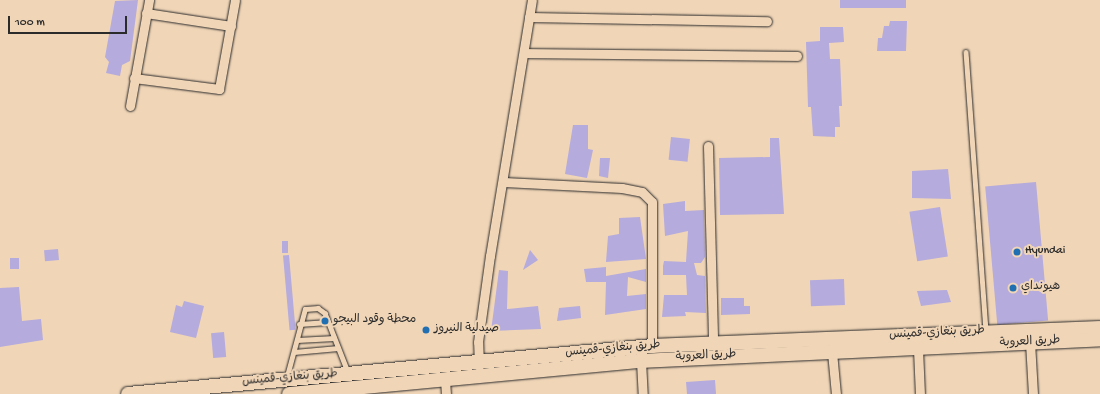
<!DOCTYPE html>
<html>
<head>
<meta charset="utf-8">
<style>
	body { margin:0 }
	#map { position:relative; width:1100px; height:394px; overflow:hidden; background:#f0d5b7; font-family:"Gochi Hand","Playpen Sans Arabic",sans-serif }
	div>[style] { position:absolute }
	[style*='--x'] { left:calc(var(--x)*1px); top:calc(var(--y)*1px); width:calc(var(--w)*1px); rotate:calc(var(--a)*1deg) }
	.building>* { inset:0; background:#b5abdc; transform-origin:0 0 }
	.roads { filter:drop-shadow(0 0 1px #2b2b2b) drop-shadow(0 0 1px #2b2b2b) }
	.lane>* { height:4.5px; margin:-2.25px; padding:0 2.25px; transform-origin:2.25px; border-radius:2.25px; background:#f0d5b7 }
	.street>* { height:9px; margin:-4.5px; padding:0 4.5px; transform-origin:4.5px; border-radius:4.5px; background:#f0d5b7 }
	.primary>* { height:14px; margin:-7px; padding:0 7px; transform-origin:7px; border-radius:7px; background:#f0d5b7 }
	.dots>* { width:11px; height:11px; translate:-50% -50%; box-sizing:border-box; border:2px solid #f0d5b7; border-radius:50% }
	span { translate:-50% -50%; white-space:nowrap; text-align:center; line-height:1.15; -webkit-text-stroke:4px #f0d5b7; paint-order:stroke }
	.poi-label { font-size:12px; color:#2b2b2b }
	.left { translate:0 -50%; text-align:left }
	.street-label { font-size:12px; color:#2b2b2b }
	.scale { position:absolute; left:8px; top:16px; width:119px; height:18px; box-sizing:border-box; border:2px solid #2b2b2b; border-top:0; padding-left:5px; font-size:12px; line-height:14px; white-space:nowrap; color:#2b2b2b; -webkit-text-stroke:3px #f0d5b7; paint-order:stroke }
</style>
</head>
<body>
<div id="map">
	<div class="building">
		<i style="clip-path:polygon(138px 0,130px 61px,122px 65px,120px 76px,106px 73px,109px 62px,105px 57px,115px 1px)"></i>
		<i style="left:840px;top:0;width:66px;height:8px"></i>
		<i style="clip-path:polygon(890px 21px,907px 21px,906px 51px,877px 51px,878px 38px,882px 38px,884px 26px,889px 26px)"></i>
		<i style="clip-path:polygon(820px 27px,843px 27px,844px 42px,829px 43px,830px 59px,840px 59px,842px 106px,839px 106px,840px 127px,835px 127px,835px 137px,813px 136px,811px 107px,808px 107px,806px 42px,820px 41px)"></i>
		<i style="clip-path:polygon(573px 125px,588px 125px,588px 149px,593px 150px,587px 178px,565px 174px)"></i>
		<i style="left:671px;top:137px;width:19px;height:23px;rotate:6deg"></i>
		<i style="clip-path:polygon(770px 138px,779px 138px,784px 214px,720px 215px,719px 158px,770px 157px)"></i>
		<i style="clip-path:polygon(600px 158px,610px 158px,608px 178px,599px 176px)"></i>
		<i style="clip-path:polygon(948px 169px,951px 199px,912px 198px,912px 171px)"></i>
		<i style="left:1036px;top:182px;width:139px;height:51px;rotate:85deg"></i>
		<i style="clip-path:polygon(685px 201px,685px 211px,704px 210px,705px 257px,701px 263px,694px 263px,697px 275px,705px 276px,706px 313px,685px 312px,686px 316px,662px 317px,664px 295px,687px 295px,686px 275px,663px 275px,663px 266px,664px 261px,686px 262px,688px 231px,665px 236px,663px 204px)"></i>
		<i style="left:940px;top:207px;width:50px;height:31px;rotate:81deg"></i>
		<i style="clip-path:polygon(640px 217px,646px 259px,606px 262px,608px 236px,619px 234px,619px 218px)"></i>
		<i style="left:288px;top:241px;width:12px;height:6px;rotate:90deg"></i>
		<i style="left:58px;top:249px;width:11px;height:14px;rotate:85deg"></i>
		<i style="clip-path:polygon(530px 250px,538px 260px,523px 270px)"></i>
		<i style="left:289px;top:255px;width:75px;height:6px;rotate:85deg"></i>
		<i style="left:10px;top:258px;width:9px;height:11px"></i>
		<i style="clip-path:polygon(606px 267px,606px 276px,646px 269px,646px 282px,628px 277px,627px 296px,646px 294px,646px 309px,605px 315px,606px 282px,586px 282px,584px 269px)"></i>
		<i style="clip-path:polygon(499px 270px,508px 271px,507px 309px,538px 306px,541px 329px,491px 331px)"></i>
		<i style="left:844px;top:279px;width:26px;height:34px;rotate:88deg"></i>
		<i style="clip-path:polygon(19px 287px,22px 321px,41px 319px,43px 340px,0 347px,0 288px)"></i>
		<i style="clip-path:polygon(947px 290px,951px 302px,921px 306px,917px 291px)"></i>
		<i style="clip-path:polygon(721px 298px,744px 298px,744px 306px,750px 306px,750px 314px,721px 315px)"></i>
		<i style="clip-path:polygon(184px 301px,204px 306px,196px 338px,170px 332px,176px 305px,182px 307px)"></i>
		<i style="clip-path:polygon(580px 306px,581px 318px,557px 321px,559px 308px)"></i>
		<i style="left:224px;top:332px;width:25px;height:13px;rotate:85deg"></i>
		<i style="clip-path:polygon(715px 380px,716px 394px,687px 394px,686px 382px)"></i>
	</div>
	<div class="roads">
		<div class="lane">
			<i style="--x:966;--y:52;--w:280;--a:85.9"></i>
			<i style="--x:299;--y:324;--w:29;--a:-4"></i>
			<i style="--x:297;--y:340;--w:37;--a:-3"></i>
			<i style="--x:294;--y:352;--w:44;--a:-5.2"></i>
			<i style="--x:287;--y:376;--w:69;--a:-75"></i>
			<i style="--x:305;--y:309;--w:13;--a:-4"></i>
			<i style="--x:318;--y:308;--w:9;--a:36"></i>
			<i style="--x:325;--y:313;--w:63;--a:68.7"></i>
		</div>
		<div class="street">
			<i style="--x:146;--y:13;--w:86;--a:8.7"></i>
			<i style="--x:529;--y:17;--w:238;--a:1"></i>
			<i style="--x:524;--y:53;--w:273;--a:0.6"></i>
			<i style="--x:134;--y:78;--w:86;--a:7.4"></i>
			<i style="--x:219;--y:89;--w:90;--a:-79.8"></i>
			<i style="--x:130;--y:106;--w:108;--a:-79.8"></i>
			<i style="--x:708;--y:146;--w:196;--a:88.5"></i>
			<i style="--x:504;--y:182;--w:118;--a:2.9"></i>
			<i style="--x:622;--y:188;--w:20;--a:11"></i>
			<i style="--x:642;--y:192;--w:14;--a:45"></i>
			<i style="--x:652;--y:202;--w:144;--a:90"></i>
			<i style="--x:1030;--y:342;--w:52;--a:86.7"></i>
			<i style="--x:918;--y:349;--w:45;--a:87.5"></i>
			<i style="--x:832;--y:352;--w:42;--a:84.6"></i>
			<i style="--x:641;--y:361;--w:33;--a:87"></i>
			<i style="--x:479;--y:366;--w:24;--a:-92"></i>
			<i style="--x:478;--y:342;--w:87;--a:-82.1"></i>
			<i style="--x:490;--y:256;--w:259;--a:-80.7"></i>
			<i style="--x:445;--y:380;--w:14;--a:86"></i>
		</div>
		<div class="primary">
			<i style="--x:128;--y:394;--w:526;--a:-5.23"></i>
			<i style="--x:652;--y:346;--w:448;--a:-2.3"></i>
			<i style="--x:289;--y:394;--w:354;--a:-5.4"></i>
			<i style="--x:641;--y:361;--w:460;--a:-2.7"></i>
		</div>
	</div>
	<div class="dots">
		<i style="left:1017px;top:252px;background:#1f6fb2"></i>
		<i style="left:1013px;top:288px;background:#1f6fb2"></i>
		<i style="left:325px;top:321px;background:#1f6fb2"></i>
		<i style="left:426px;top:330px;background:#1f6fb2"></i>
	</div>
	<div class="poi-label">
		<span class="left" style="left:1025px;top:252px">Hyundai</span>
		<span class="left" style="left:1021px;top:288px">هيونداي</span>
		<span class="left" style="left:333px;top:321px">محطة وقود البيجو</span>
		<span class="left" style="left:434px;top:330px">صيدلية النيروز</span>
	</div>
	<div class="street-label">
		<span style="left:937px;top:334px;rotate:-3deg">طريق بنغازي-قمينس</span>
		<span style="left:1030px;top:343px;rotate:-3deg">طريق العروبة</span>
		<span style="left:613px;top:350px;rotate:-5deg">طريق بنغازي-قمينس</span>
		<span style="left:706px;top:357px;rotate:-3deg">طريق العروبة</span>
		<span style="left:290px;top:379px;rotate:-5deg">طريق بنغازي-قمينس</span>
	</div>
	<div class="scale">100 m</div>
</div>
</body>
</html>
